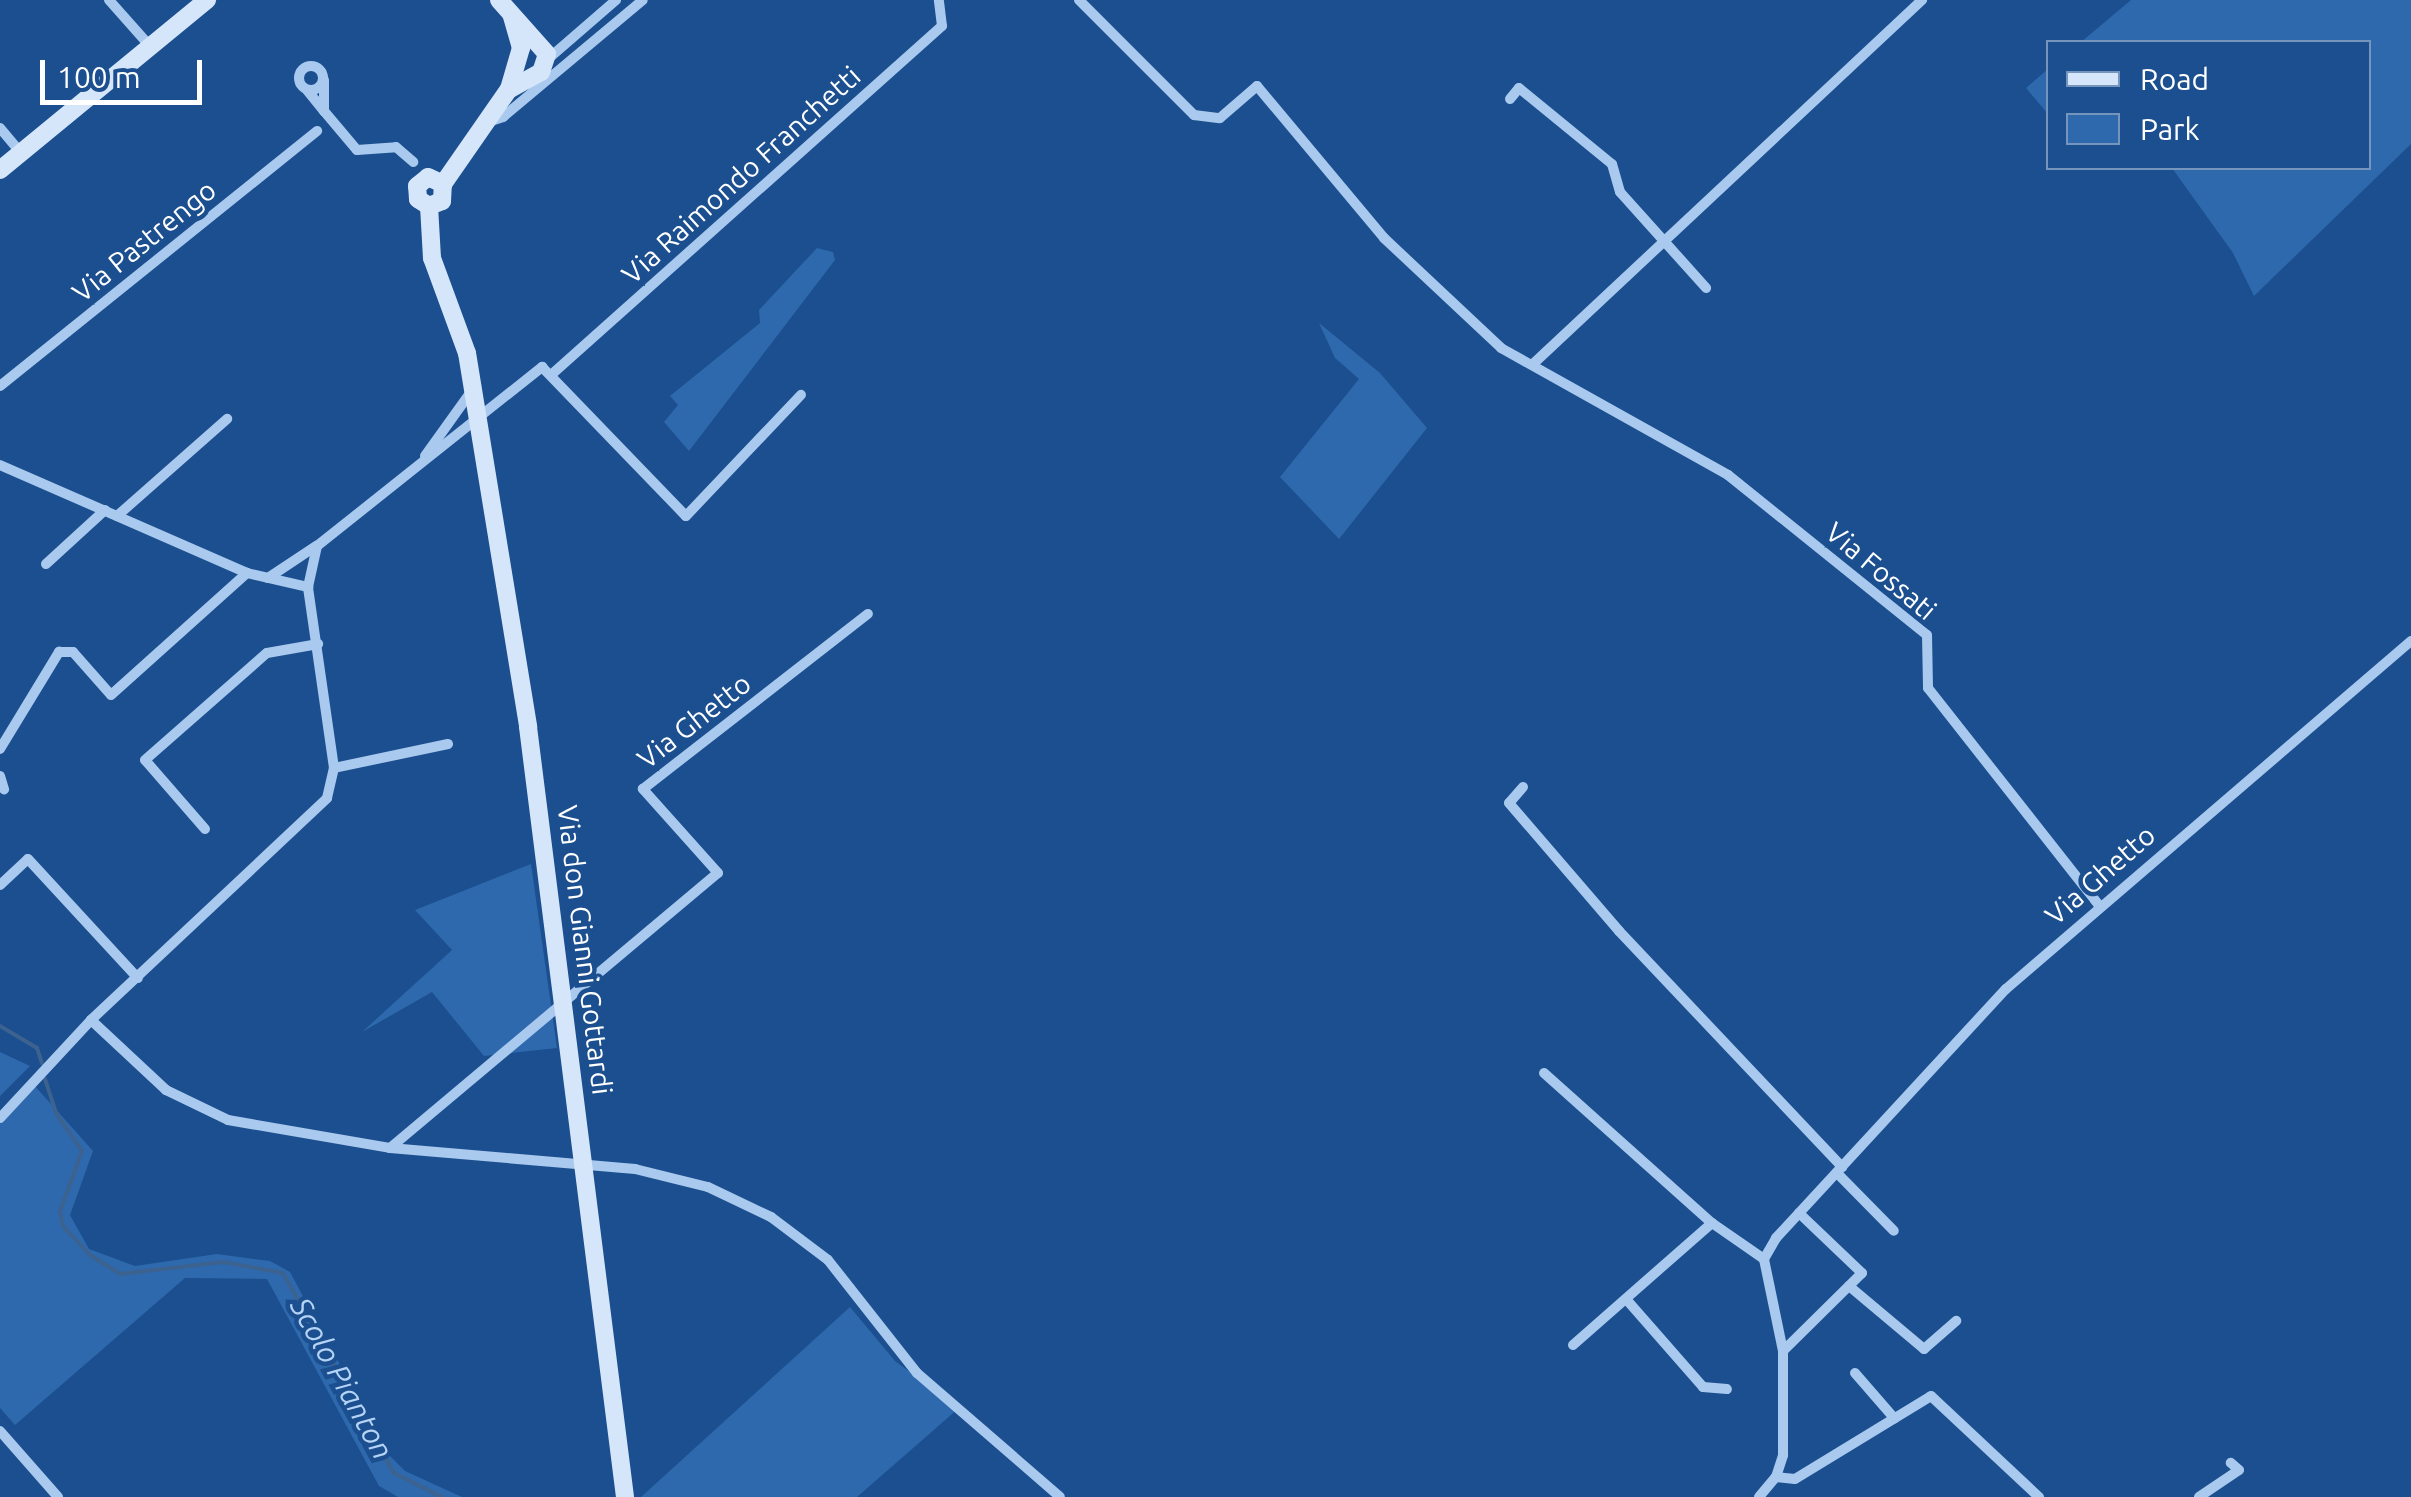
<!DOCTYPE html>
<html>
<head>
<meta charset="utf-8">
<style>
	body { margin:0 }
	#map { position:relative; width:2411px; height:1497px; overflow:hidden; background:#1b4f8f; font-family:Ubuntu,sans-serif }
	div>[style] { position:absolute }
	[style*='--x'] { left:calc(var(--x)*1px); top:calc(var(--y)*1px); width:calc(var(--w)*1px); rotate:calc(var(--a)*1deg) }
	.green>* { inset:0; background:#2e69ad }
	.stream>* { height:4px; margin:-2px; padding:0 2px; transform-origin:2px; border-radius:2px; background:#3c6290 }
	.minor>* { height:10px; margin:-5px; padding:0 5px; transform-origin:5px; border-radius:5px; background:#a9c9ee }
	.minor>.ring { margin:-5px; padding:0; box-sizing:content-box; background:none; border:10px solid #a9c9ee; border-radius:50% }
	.secondary>* { height:18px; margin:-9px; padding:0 9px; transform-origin:9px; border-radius:9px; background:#d6e6fa }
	span { translate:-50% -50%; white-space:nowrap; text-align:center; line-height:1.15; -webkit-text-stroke:9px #1b4f8f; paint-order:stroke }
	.street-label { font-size:28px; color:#fff }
	.water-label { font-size:30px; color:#b5d3f5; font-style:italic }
	.legend { position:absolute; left:2046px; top:40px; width:325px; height:130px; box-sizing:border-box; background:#1b4f8f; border:2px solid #7695bc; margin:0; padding:12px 18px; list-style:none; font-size:30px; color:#fff }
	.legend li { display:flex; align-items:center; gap:20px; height:50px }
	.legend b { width:50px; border:2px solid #7695bc }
	.scale { position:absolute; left:40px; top:60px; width:162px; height:45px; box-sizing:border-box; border:5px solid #fff; border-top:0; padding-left:12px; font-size:30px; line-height:35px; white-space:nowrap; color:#fff; -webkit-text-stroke:8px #1b4f8f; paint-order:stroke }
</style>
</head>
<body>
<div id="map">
	<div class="green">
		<i style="clip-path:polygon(2131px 0,2411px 0,2411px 144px,2254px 296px,2233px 253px,2172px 168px,2368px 168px,2368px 42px,2081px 42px)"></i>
		<i style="clip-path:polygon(2048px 69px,2048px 114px,2026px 88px)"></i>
		<i style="clip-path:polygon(817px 248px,833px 252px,835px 260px,689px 451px,664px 422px,678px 405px,670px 396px,760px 323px,759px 310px)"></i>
		<i style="clip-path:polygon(1319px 323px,1380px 373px,1427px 428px,1339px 539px,1280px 477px,1359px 379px,1335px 358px)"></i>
		<i style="clip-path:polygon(531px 864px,557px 1048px,484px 1056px,432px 992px,362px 1032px,452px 950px,415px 910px)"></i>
		<i style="clip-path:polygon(0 1052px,30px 1066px,0 1096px)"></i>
		<i style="clip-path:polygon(34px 1085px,93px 1151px,70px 1215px,89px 1249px,135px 1266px,217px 1254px,270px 1261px,290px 1272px,388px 1454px,405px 1471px,462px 1497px,398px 1497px,379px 1486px,267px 1279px,185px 1278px,15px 1425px,0 1408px,0 1119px)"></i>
		<i style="clip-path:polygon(850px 1307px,895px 1361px,959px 1408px,857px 1497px,641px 1497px)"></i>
	</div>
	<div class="stream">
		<i style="--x:0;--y:1026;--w:43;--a:30.7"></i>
		<i style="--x:37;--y:1048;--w:16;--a:72"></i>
		<i style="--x:45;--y:1079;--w:36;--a:72"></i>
		<i style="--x:56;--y:1113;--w:46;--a:55.6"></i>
		<i style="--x:82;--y:1151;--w:64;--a:110.1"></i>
		<i style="--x:60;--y:1211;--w:15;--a:79"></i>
		<i style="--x:63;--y:1226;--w:40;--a:47"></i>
		<i style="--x:90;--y:1255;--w:36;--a:32"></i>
		<i style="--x:120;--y:1274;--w:104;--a:-6.6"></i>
		<i style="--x:223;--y:1262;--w:61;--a:10.4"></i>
		<i style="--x:283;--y:1273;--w:229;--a:61"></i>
		<i style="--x:394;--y:1473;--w:54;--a:26.6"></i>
	</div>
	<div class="minor">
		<i style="--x:109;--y:0;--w:59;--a:48.4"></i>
		<i style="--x:1079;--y:0;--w:163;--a:45"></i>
		<i style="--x:1194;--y:115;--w:26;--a:7"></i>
		<i style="--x:1220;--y:118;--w:49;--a:-40.9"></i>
		<i style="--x:1257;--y:86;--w:198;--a:50.1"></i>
		<i style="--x:1384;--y:238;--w:161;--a:43.2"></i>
		<i style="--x:1501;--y:348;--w:260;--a:29.2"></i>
		<i style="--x:1728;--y:475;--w:255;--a:38.8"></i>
		<i style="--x:1927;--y:635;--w:53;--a:88.9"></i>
		<i style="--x:1928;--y:688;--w:275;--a:51.8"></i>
		<i style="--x:548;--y:59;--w:90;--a:-40.9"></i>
		<i class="ring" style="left:299px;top:66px;width:14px;height:14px"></i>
		<i style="--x:307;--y:90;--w:27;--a:51"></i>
		<i style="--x:324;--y:111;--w:31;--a:-90"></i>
		<i style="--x:1510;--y:99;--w:14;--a:-51"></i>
		<i style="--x:1519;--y:88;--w:120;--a:39.3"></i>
		<i style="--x:1612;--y:164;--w:29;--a:74"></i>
		<i style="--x:1620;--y:192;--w:129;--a:48.1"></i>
		<i style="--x:324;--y:111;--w:51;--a:49.8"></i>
		<i style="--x:357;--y:150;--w:39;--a:-4"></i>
		<i style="--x:396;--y:147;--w:23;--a:41"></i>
		<i style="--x:488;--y:122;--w:16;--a:-18"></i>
		<i style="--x:503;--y:117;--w:182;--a:-39.9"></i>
		<i style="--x:0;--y:128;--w:33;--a:50"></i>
		<i style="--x:1533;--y:364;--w:533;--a:-43.1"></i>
		<i style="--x:551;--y:375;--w:524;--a:-41.75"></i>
		<i style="--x:942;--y:26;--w:26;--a:-97"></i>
		<i style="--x:0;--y:386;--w:407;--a:-38.8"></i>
		<i style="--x:425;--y:456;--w:82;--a:-54.4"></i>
		<i style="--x:0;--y:465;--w:270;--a:23.6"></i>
		<i style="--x:247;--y:573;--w:63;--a:12.9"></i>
		<i style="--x:117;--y:516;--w:147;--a:-41.4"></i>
		<i style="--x:46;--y:564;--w:80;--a:-42.5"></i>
		<i style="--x:268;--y:578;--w:58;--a:-33.7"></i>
		<i style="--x:448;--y:744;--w:116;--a:168.1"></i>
		<i style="--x:334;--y:768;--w:183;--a:-98.2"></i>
		<i style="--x:308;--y:587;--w:42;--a:-77.6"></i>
		<i style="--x:317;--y:546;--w:288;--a:-38.5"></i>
		<i style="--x:542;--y:367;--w:207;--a:46"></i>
		<i style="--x:686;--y:516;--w:167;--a:-46.5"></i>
		<i style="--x:0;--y:749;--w:114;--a:-58.7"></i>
		<i style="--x:59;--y:652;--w:14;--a:0"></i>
		<i style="--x:73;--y:652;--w:57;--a:48.5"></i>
		<i style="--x:111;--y:695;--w:183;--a:-41.9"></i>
		<i style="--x:0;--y:776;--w:14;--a:73"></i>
		<i style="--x:1523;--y:787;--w:21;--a:131"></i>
		<i style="--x:1509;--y:803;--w:169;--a:49.3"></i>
		<i style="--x:1619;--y:931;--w:325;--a:46.6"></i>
		<i style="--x:205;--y:829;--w:91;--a:-131"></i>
		<i style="--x:145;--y:760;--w:162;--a:-41.3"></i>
		<i style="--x:267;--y:653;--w:52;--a:-10"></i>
		<i style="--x:0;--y:885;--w:38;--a:-43"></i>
		<i style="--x:28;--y:859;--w:162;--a:47.3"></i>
		<i style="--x:91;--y:1020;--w:324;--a:-43.2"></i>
		<i style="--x:327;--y:798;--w:31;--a:-77"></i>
		<i style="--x:1544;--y:1073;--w:225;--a:41.8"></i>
		<i style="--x:1712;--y:1223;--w:63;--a:34.7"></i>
		<i style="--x:0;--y:1118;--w:134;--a:-47.1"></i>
		<i style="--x:91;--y:1020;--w:103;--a:43"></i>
		<i style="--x:166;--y:1090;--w:69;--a:25.8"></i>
		<i style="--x:228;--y:1120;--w:164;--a:9.8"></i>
		<i style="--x:390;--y:1148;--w:246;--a:4.9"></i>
		<i style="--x:635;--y:1169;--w:75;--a:13.9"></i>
		<i style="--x:708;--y:1187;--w:70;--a:25.5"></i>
		<i style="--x:771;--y:1217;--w:71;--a:37"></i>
		<i style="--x:828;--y:1260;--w:144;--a:51.8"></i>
		<i style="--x:917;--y:1373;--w:189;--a:40.9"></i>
		<i style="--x:390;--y:1148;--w:428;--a:-40"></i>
		<i style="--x:718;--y:873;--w:113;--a:-131.8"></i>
		<i style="--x:643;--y:789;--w:285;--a:-37.9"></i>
		<i style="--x:1837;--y:1173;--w:81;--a:45.5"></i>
		<i style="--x:1849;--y:1286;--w:98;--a:40"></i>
		<i style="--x:1924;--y:1349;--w:43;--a:-41.2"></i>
		<i style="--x:1626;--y:1299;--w:117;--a:48.8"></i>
		<i style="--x:1703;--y:1387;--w:24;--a:5"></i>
		<i style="--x:1573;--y:1345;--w:185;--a:-41.3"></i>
		<i style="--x:1783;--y:1351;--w:111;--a:-44.6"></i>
		<i style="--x:1862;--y:1273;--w:87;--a:-136.4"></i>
		<i style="--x:1855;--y:1373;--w:60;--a:49.1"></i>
		<i style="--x:0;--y:1431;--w:88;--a:48.7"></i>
		<i style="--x:1776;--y:1477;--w:19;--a:6"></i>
		<i style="--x:1795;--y:1479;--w:159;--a:-31.4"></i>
		<i style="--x:1931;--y:1396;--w:148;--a:43.1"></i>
		<i style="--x:1759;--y:1497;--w:26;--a:-50"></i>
		<i style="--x:1776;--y:1477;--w:23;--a:-72"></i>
		<i style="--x:1783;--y:1455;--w:104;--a:-90"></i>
		<i style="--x:1783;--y:1351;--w:94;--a:-101.7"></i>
		<i style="--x:1764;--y:1259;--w:24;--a:-60"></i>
		<i style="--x:1776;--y:1238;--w:339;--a:-47.3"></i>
		<i style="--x:2006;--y:989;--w:534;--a:-40.67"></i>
		<i style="--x:2199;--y:1497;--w:48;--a:-34"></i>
		<i style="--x:2239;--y:1470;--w:11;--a:-139"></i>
	</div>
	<div class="secondary">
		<i style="--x:499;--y:0;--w:72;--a:48.4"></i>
		<i style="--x:547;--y:54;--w:19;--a:108"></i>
		<i style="--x:541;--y:72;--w:35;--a:151"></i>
		<i style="--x:0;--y:170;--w:268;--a:-39.4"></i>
		<i style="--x:429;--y:206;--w:52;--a:86.7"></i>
		<i style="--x:432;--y:258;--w:101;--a:69.8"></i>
		<i style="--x:467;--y:353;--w:379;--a:80.7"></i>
		<i style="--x:528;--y:727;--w:776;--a:82.82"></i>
		<i style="--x:429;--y:206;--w:14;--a:-21"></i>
		<i style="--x:442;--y:201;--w:17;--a:-87"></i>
		<i style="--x:443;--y:184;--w:116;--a:-55.2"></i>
		<i style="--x:509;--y:89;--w:43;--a:-73.7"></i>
		<i style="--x:521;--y:48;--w:33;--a:-106"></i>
		<i style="--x:429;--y:206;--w:13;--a:-148"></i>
		<i style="--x:418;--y:199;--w:13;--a:-94"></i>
		<i style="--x:417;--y:186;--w:14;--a:-39"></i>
		<i style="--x:428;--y:177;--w:17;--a:25"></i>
	</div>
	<div class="street-label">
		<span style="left:741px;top:175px;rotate:-42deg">Via Raimondo Franchetti</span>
		<span style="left:144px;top:241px;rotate:-39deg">Via Pastrengo</span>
		<span style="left:1881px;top:571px;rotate:40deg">Via Fossati</span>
		<span style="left:694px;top:721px;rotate:-38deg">Via Ghetto</span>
		<span style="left:2100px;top:875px;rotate:-41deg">Via Ghetto</span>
		<span style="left:585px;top:950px;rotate:83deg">Via don Gianni Gottardi</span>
	</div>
	<div class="water-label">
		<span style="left:342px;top:1378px;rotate:61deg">Scolo Pianton</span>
	</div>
	<ul class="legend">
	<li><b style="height:12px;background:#d6e6fa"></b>Road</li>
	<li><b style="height:28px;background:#2e69ad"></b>Park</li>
	</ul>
	<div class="scale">100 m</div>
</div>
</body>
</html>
